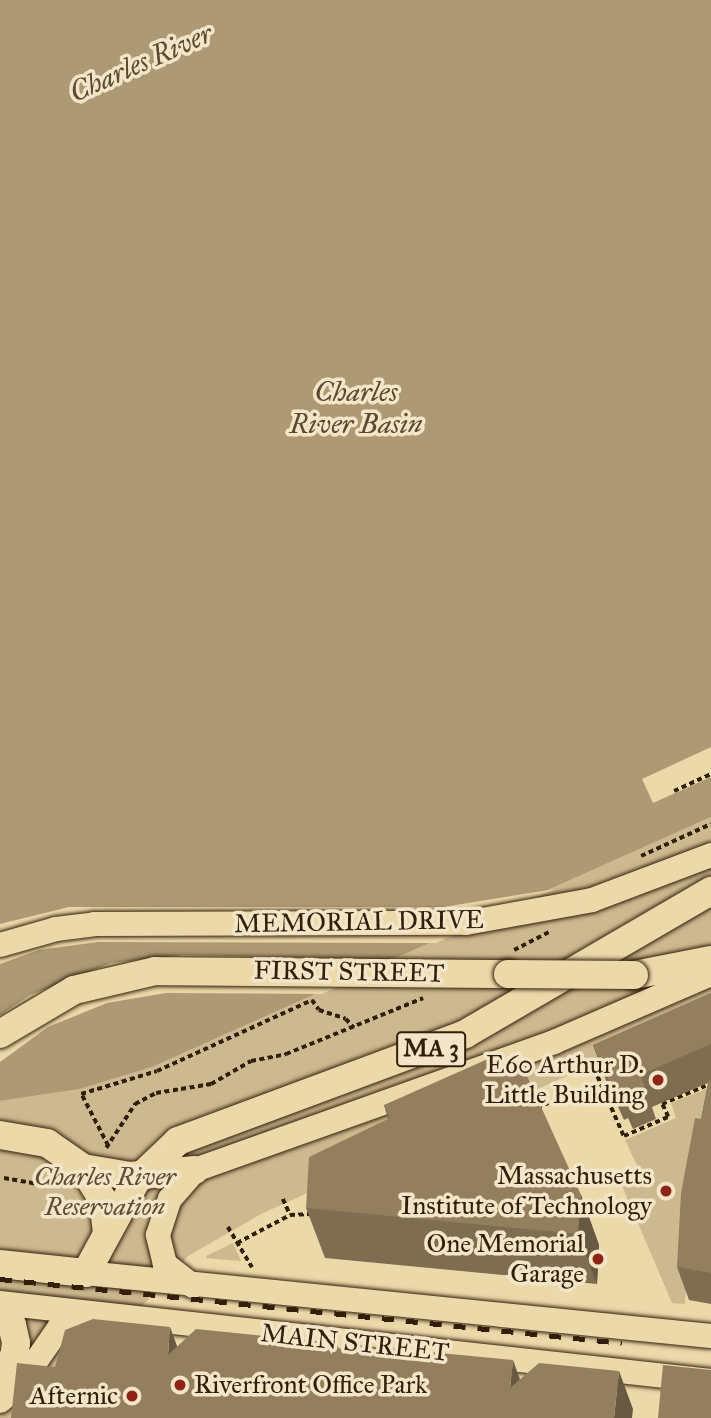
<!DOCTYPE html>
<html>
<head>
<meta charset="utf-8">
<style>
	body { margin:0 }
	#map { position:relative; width:711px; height:1418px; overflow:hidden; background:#ecd9aa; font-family:"IM FELL Great Primer",serif }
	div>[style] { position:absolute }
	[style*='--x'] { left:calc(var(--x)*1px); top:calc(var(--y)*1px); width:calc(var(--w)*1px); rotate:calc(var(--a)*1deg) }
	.green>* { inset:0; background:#cdb98f }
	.water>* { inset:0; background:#ad9974 }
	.pier>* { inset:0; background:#ecd9aa }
	.path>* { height:3.5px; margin-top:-1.75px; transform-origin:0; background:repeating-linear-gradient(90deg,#331e0b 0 5px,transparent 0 8.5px) }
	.roads { filter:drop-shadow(0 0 2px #331e0b) drop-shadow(0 0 2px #331e0b) }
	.primary>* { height:24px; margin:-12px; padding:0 12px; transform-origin:12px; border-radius:12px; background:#ecd9aa }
	.highway>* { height:28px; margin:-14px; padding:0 14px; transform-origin:14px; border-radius:14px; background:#ecd9aa }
	.rail>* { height:5px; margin-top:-2.5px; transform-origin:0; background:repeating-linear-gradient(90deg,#331e0b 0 12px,transparent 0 24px) }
	.bridges { filter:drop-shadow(0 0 2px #331e0b) drop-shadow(0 0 2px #331e0b) }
	.highway-bridge>* { height:28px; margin:-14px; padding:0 14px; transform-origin:14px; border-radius:14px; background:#ecd9aa }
	.wall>* { inset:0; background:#7e6d51 }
	.shaded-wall>* { inset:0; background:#675942 }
	.building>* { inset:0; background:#937f5e }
	.dots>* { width:19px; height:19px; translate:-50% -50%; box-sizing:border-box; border:4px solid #f3e6c8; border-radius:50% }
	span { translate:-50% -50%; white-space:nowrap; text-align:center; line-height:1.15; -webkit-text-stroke:7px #f3e6c8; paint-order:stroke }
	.shield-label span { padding:2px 5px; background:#f3e6c8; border:2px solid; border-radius:5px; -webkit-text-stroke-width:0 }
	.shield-label { font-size:24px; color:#331e0b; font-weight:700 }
	.street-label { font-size:26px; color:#331e0b }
	.poi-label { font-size:26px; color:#331e0b }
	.right { translate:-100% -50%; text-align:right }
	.left { translate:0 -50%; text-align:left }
	.park-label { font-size:26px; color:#614c33; font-style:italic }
	.water-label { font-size:28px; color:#5e4930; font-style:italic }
</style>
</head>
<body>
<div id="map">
	<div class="green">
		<i style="clip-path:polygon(711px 817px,711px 1011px,261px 1214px,188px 1256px,142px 1306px,13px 1418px,0 1418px,0 1101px,80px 1089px,152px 1067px)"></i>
		<i style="clip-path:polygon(711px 1087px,691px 1210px,685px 1304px,672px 1303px,620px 1181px,640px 1172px,625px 1140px,676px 1118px,671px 1103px)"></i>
		<i style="clip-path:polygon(233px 1243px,241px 1261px,206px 1258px,206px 1256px)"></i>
	</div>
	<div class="water">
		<i style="clip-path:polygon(0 0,711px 0,711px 817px,152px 1067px,80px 1089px,0 1101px)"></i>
	</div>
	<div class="pier">
		<i style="clip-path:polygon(711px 747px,711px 777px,653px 803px,642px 779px)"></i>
		<i style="clip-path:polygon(555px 889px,436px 943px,98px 942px,39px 950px,0 964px,0 924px,69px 907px,443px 907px)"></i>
		<i style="clip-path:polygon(182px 955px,391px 959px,401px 958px,322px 994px,166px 993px,107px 1003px,48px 1027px,0 1062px,0 1015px,30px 995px,111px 963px)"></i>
	</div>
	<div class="path">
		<i style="--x:674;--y:791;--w:41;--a:-24.7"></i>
		<i style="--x:641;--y:856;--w:77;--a:-24.6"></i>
		<i style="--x:514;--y:950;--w:42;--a:-27.2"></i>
		<i style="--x:591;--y:1061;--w:82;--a:66.3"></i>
		<i style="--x:624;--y:1136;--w:48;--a:-23.4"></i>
		<i style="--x:668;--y:1117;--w:14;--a:-115"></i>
		<i style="--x:662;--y:1104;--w:47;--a:-22.7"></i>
		<i style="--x:537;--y:1108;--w:12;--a:-24"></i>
		<i style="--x:108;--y:1146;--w:59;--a:-117.4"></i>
		<i style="--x:81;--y:1094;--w:79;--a:-16.8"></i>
		<i style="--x:157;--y:1071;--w:170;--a:-24.6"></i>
		<i style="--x:312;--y:1000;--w:12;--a:55"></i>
		<i style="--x:319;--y:1010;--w:28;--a:18"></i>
		<i style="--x:346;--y:1019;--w:12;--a:48"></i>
		<i style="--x:106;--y:1148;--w:53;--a:-56.6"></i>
		<i style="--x:135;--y:1104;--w:24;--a:-28"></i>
		<i style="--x:156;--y:1093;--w:56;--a:-9.3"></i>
		<i style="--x:211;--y:1084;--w:46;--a:-29.9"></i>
		<i style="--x:251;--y:1061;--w:36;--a:-11"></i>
		<i style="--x:286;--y:1054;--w:148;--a:-22.2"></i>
		<i style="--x:4;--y:1178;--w:39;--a:10"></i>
		<i style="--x:42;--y:1185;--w:23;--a:-5"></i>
		<i style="--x:283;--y:1199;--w:17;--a:66"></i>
		<i style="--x:228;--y:1227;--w:47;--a:59"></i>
		<i style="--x:237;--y:1243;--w:60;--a:-27.8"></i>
		<i style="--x:290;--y:1215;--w:21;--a:-3"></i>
	</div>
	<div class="roads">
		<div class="primary">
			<i style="--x:0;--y:945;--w:58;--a:-15.9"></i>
			<i style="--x:56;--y:929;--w:38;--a:-7"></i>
			<i style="--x:94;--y:924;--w:372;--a:-0.2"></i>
			<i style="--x:466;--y:923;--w:128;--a:-10.3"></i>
			<i style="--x:592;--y:900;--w:127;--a:-20.7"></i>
			<i style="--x:86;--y:1273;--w:628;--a:5.76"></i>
			<i style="--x:193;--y:1286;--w:36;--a:-142"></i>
			<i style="--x:165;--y:1264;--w:30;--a:-104"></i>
			<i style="--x:158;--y:1235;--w:38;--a:-72"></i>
			<i style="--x:170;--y:1199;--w:38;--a:-49"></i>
			<i style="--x:195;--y:1170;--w:381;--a:-19.6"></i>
			<i style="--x:554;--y:1042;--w:171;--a:-23.4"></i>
			<i style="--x:0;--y:1303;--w:715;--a:6.26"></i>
			<i style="--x:0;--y:1401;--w:31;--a:-42"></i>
			<i style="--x:23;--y:1380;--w:63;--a:-55.3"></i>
			<i style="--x:59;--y:1328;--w:34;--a:-19"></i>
		</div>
		<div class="highway">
			<i style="--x:634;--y:975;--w:78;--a:-11"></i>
			<i style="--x:0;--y:1034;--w:86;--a:-30.7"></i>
			<i style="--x:74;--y:990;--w:83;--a:-13.2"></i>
			<i style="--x:155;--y:971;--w:353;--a:0.5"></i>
			<i style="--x:0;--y:1135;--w:48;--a:9.7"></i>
			<i style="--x:47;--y:1143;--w:44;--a:34.8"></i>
			<i style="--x:83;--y:1168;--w:38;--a:58"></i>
			<i style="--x:103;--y:1200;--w:33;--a:83"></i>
			<i style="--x:83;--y:1168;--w:48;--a:9.7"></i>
			<i style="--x:130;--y:1176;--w:65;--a:-5.3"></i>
			<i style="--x:0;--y:1264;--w:86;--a:6"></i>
			<i style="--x:86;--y:1273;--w:105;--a:-61.5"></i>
			<i style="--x:136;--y:1181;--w:58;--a:-43.6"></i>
			<i style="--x:178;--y:1141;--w:306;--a:-20.4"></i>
			<i style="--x:465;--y:1034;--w:285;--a:-30.2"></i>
			<i style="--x:0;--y:1310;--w:19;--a:51"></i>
			<i style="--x:12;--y:1325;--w:18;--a:77"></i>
			<i style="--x:16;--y:1343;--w:14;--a:98"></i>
			<i style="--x:14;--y:1357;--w:22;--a:129"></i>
		</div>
	</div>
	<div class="rail">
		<i style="--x:0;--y:1279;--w:625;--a:5.87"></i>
	</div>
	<div class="bridges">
		<div class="highway-bridge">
			<i style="--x:508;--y:974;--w:126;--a:0.5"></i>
		</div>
	</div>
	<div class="wall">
		<i style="clip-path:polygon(711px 993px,711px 1304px,689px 1300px,677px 1267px,701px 1119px,708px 1083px,652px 1107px,656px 1119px,633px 1129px,628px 1118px,624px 1120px,605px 1078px,593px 1045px)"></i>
		<i style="clip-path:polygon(499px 1078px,581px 1195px,599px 1245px,597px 1284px,325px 1258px,306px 1208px,388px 1119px,384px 1105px)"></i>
	</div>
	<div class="shaded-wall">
		<i style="clip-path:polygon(581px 1195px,599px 1245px,597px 1284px,578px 1234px)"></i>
		<i style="clip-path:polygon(170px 1327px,184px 1365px,168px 1355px)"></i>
		<i style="clip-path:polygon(513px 1360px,527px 1399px,510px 1388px)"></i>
		<i style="clip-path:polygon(619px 1371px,633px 1409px,632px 1418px,614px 1418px)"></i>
	</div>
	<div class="building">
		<i style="clip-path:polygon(711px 993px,711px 1044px,640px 1075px,645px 1086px,621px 1096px,616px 1086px,612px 1088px,593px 1045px)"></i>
		<i style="clip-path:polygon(490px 1058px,499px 1078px,523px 1067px,581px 1195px,578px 1234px,306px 1208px,309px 1157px,390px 1118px,384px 1105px)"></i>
		<i style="clip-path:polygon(711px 1080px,711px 1273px,677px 1267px,681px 1193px,695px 1118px,701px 1119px,709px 1081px)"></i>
		<i style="clip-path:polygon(93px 1319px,170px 1327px,168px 1355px,196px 1329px,334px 1343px,340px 1349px,346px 1344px,513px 1360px,510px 1388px,539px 1363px,619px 1371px,614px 1418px,11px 1418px,17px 1363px,55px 1367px,65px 1330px)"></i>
		<i style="clip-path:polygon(663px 1365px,711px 1370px,711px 1418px,658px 1418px)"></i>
	</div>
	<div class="dots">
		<i style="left:658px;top:1080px;background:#8f2418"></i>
		<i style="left:666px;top:1191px;background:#8f2418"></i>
		<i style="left:598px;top:1259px;background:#8f2418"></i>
		<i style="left:180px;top:1385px;background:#8f2418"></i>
		<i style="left:132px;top:1396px;background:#8f2418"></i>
	</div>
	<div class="shield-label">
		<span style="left:431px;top:1049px">MA 3</span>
	</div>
	<div class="street-label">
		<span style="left:359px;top:922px;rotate:-1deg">MEMORIAL DRIVE</span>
		<span style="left:349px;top:972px;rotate:1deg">FIRST STREET</span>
		<span style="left:355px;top:1343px;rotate:6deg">MAIN STREET</span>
	</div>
	<div class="poi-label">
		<span class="right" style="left:644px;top:1080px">E60 Arthur D.<br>Little Building</span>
		<span class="right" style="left:652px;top:1191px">Massachusetts<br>Institute of Technology</span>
		<span class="right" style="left:584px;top:1259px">One Memorial<br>Garage</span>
		<span class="left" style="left:194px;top:1385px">Riverfront Office Park</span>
		<span class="right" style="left:118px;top:1396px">Afternic</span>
	</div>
	<div class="park-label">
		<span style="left:105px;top:1192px">Charles River<br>Reservation</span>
	</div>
	<div class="water-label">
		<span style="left:141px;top:63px;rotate:-24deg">Charles River</span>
		<span style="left:356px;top:408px">Charles<br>River Basin</span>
	</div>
</div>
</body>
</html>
